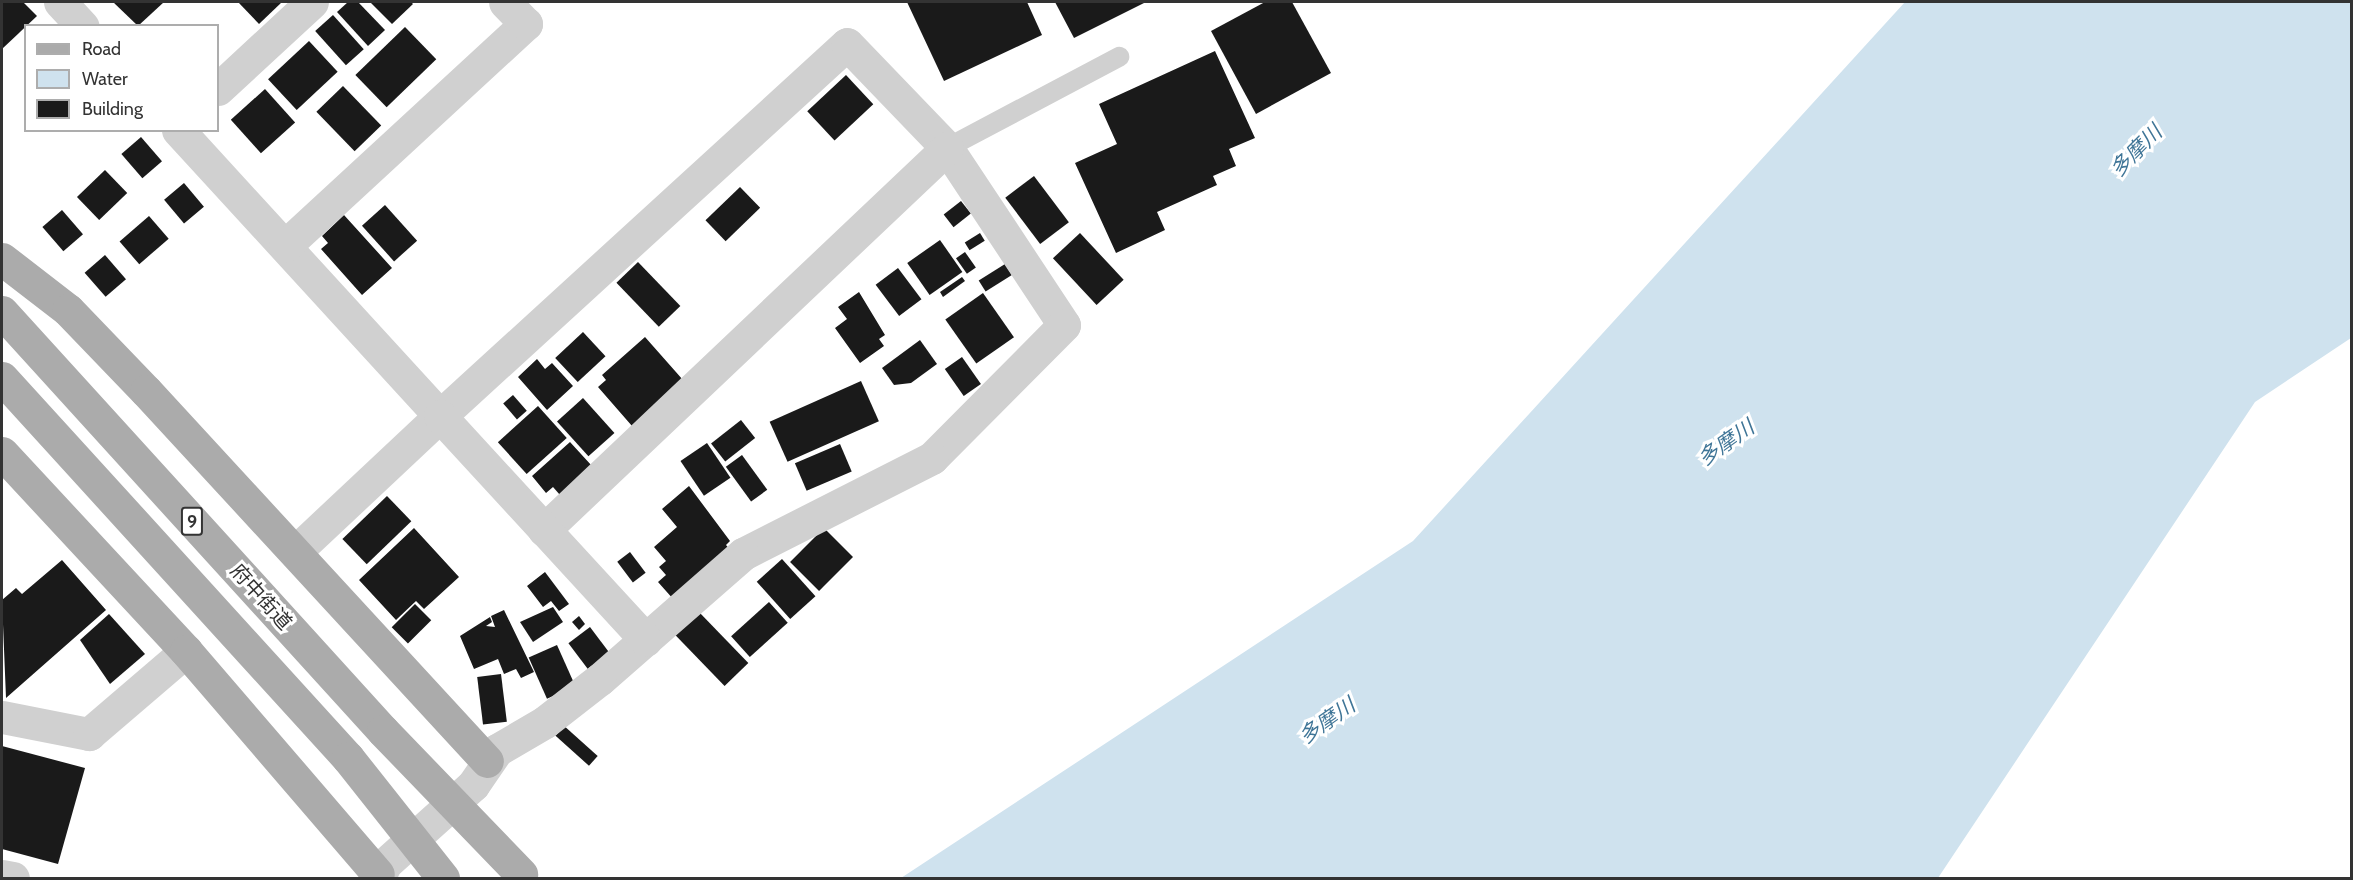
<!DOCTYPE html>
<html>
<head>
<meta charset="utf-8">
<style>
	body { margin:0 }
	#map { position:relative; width:2353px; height:880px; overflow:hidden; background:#fff; font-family:Cabin,"Noto Sans JP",sans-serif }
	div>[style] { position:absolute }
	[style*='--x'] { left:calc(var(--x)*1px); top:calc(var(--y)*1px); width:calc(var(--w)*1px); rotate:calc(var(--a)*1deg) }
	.water>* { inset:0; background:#cfe2ee }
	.building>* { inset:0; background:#1a1a1a; transform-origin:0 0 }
	.service>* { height:20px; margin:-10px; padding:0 10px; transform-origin:10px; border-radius:10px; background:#d0d0d0 }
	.minor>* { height:33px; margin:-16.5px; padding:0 16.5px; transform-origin:16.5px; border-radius:16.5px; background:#d0d0d0 }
	.primary>* { height:33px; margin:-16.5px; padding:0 16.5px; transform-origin:16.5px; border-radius:16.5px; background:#ababab }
	.primary-bridge>* { height:33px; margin:-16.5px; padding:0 16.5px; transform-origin:16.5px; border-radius:16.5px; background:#ababab }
	span { translate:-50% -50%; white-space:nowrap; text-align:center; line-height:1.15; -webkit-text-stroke:6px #fff; paint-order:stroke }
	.shield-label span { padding:2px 4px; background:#fff; border:2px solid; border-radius:4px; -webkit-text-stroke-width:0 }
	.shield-label { font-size:18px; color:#333; font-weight:700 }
	.street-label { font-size:20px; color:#333 }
	.water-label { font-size:21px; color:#3f7597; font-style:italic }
	.frame { position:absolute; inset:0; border:3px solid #333; pointer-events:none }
	.legend { position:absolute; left:24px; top:24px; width:195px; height:108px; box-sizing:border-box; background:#fff; border:2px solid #adadad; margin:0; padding:8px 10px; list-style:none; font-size:18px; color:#333 }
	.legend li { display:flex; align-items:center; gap:12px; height:30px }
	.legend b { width:30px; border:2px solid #adadad }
</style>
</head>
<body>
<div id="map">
	<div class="water">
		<i style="clip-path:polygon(1905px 2px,2352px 2px,2351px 338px,2255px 402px,1938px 878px,901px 878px,1413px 541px)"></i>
	</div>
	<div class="building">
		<i style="clip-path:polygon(2px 2px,23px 2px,37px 16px,2px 49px)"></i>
		<i style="clip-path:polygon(113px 2px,164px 2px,138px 26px)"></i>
		<i style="clip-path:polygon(238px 2px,282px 2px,259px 24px)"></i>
		<i style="clip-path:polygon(348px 2px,358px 2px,385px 30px,368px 46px,337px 12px)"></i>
		<i style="clip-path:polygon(370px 2px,411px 2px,413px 4px,392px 24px)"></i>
		<i style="clip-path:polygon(907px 2px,1027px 2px,1042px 35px,944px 81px)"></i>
		<i style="clip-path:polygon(1055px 2px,1146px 2px,1074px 38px)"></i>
		<i style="clip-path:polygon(1265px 2px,1292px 2px,1331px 73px,1256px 114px,1211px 31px)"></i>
		<i style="left:333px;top:15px;width:46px;height:24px;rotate:48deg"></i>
		<i style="left:405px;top:27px;width:45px;height:69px;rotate:46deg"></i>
		<i style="left:309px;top:41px;width:42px;height:56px;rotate:47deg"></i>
		<i style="clip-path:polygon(1215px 51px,1255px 138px,1229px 149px,1236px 166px,1213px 176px,1217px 185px,1157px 212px,1165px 230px,1116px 253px,1075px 163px,1117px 144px,1099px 104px)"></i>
		<i style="left:846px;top:75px;width:40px;height:53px;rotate:47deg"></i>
		<i style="left:343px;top:86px;width:55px;height:37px;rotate:46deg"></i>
		<i style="left:265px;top:89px;width:45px;height:46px;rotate:48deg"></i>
		<i style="left:141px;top:137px;width:32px;height:26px;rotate:49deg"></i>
		<i style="left:105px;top:170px;width:32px;height:39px;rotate:46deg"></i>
		<i style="left:1034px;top:176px;width:58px;height:36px;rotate:53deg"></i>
		<i style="left:184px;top:183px;width:31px;height:26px;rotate:50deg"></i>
		<i style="left:740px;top:187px;width:29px;height:48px;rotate:46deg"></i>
		<i style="left:961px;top:201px;width:16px;height:22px;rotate:52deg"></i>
		<i style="left:385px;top:205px;width:48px;height:31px;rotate:48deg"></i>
		<i style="left:62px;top:210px;width:32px;height:26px;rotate:49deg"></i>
		<i style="clip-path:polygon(344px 215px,392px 268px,362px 295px,321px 249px,328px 243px,322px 236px)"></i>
		<i style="left:149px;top:216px;width:30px;height:39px;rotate:49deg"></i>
		<i style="left:980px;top:233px;width:9px;height:18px;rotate:58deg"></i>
		<i style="left:1080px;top:233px;width:64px;height:37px;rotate:47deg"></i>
		<i style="left:940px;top:240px;width:39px;height:40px;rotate:55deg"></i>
		<i style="left:965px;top:252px;width:19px;height:11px;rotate:55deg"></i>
		<i style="left:105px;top:255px;width:32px;height:27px;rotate:49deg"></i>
		<i style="left:638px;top:262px;width:61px;height:30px;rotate:46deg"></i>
		<i style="left:1005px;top:264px;width:13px;height:31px;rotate:58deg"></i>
		<i style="left:898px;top:268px;width:39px;height:28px;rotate:53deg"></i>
		<i style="clip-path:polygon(962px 277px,965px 281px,943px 297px,940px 292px)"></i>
		<i style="clip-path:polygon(859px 292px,885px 335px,879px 339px,884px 346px,860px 363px,835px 328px,847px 319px,838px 307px)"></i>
		<i style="left:983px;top:293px;width:54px;height:46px;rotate:55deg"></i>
		<i style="left:583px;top:332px;width:33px;height:38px;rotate:47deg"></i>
		<i style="clip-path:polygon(645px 337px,683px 380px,632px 426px,598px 387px,606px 380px,602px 375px)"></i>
		<i style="clip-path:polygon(920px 340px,937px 364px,911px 383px,894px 385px,882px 368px)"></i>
		<i style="left:962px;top:357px;width:33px;height:21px;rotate:55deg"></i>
		<i style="clip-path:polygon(537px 359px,545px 369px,552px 363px,573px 386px,547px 410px,518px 377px)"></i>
		<i style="left:861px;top:381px;width:44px;height:100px;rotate:66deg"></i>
		<i style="left:513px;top:395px;width:21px;height:13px;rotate:49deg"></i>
		<i style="left:583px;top:398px;width:47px;height:35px;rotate:48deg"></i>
		<i style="left:538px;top:406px;width:43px;height:54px;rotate:48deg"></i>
		<i style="left:741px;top:420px;width:23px;height:38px;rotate:52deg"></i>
		<i style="clip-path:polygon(570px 442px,592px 466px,560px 495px,553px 487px,546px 493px,532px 476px)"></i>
		<i style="left:707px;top:443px;width:42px;height:32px;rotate:56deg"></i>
		<i style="left:840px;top:444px;width:30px;height:49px;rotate:67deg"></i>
		<i style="left:742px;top:455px;width:43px;height:20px;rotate:54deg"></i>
		<i style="clip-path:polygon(689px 486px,730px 541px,726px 545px,732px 552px,674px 600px,658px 582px,666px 575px,659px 567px,666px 561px,654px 547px,677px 527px,662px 509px)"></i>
		<i style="left:387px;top:496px;width:35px;height:62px;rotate:46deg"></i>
		<i style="clip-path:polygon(414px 528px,459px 577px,424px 609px,416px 601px,396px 620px,359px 580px)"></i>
		<i style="left:824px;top:528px;width:41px;height:48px;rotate:45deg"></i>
		<i style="left:630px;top:552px;width:26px;height:16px;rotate:53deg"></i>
		<i style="left:782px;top:559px;width:50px;height:34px;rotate:48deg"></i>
		<i style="clip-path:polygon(62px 560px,106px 610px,6px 698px,2px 600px,16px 588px,22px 594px)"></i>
		<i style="clip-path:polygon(545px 572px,569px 604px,559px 611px,551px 601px,543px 607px,527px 586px)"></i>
		<i style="left:769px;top:602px;width:28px;height:51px;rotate:48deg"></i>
		<i style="left:415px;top:604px;width:23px;height:33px;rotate:45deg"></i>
		<i style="clip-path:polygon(553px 607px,563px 622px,533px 642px,520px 622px)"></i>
		<i style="clip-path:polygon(504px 610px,534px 672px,521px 678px,516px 669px,504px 674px,498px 659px,474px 669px,460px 636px,490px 617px,492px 622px,486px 626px,495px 627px,491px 616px)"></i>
		<i style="left:699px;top:612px;width:71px;height:33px;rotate:46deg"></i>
		<i style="clip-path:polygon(109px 614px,145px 654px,110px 684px,80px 640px)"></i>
		<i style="clip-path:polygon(579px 616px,585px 624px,579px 630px,572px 622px)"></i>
		<i style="left:590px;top:627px;width:35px;height:27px;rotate:53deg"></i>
		<i style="left:557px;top:645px;width:45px;height:31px;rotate:66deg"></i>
		<i style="left:501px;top:674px;width:48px;height:24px;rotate:83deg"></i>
		<i style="left:562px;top:724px;width:48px;height:13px;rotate:42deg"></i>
		<i style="clip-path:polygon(2px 746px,85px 768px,58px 864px,2px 849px)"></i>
	</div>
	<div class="service">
		<i style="--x:947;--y:148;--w:195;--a:-27.9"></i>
	</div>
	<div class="minor">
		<i style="--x:60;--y:2;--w:33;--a:47"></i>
		<i style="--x:218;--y:89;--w:128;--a:-42.8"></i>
		<i style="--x:178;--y:130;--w:388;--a:47.5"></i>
		<i style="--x:440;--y:416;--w:551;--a:-42.43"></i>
		<i style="--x:847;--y:44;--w:144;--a:46.1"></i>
		<i style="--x:947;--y:148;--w:212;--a:56.5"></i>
		<i style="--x:1064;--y:325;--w:187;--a:134.8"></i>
		<i style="--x:932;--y:458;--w:212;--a:153.1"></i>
		<i style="--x:743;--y:554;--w:190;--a:138.8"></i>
		<i style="--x:600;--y:679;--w:70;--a:142"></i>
		<i style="--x:545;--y:722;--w:56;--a:149.7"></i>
		<i style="--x:497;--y:750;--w:42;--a:124.4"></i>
		<i style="--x:473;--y:785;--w:118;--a:138.1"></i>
		<i style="--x:385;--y:864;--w:15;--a:113"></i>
		<i style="--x:285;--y:246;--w:328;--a:-42.7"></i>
		<i style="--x:526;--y:24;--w:30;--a:-134"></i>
		<i style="--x:544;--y:530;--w:555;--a:-43.47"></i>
		<i style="--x:295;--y:552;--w:199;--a:-43.2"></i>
		<i style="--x:440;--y:416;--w:304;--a:47.4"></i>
		<i style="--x:2;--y:717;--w:89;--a:11.1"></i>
		<i style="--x:89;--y:734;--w:128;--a:-40.6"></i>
		<i style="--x:2;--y:876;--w:11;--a:10"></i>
	</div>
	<div class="primary">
		<i style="--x:2;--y:259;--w:83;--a:37.7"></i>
		<i style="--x:68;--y:310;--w:112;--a:46.1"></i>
		<i style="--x:146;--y:391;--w:503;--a:47.34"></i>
		<i style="--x:2;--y:312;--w:566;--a:47.72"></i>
		<i style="--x:2;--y:378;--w:514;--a:47.68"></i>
		<i style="--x:2;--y:453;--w:270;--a:47.1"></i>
		<i style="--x:186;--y:651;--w:294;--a:49.3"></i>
	</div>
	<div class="primary-bridge">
		<i style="--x:383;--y:731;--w:199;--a:46"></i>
		<i style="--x:348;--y:758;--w:153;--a:51.6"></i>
	</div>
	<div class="shield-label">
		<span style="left:192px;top:521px">9</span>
	</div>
	<div class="street-label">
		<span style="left:261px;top:597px;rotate:48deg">府中街道</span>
	</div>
	<div class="water-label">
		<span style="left:2136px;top:151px;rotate:-45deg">多摩川</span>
		<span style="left:1726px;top:443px;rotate:-35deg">多摩川</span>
		<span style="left:1327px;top:721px;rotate:-35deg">多摩川</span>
	</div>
	<div class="frame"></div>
	<ul class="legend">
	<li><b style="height:8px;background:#ababab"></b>Road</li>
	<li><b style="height:16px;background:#cfe2ee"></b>Water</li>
	<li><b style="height:16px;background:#1a1a1a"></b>Building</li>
	</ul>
</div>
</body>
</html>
